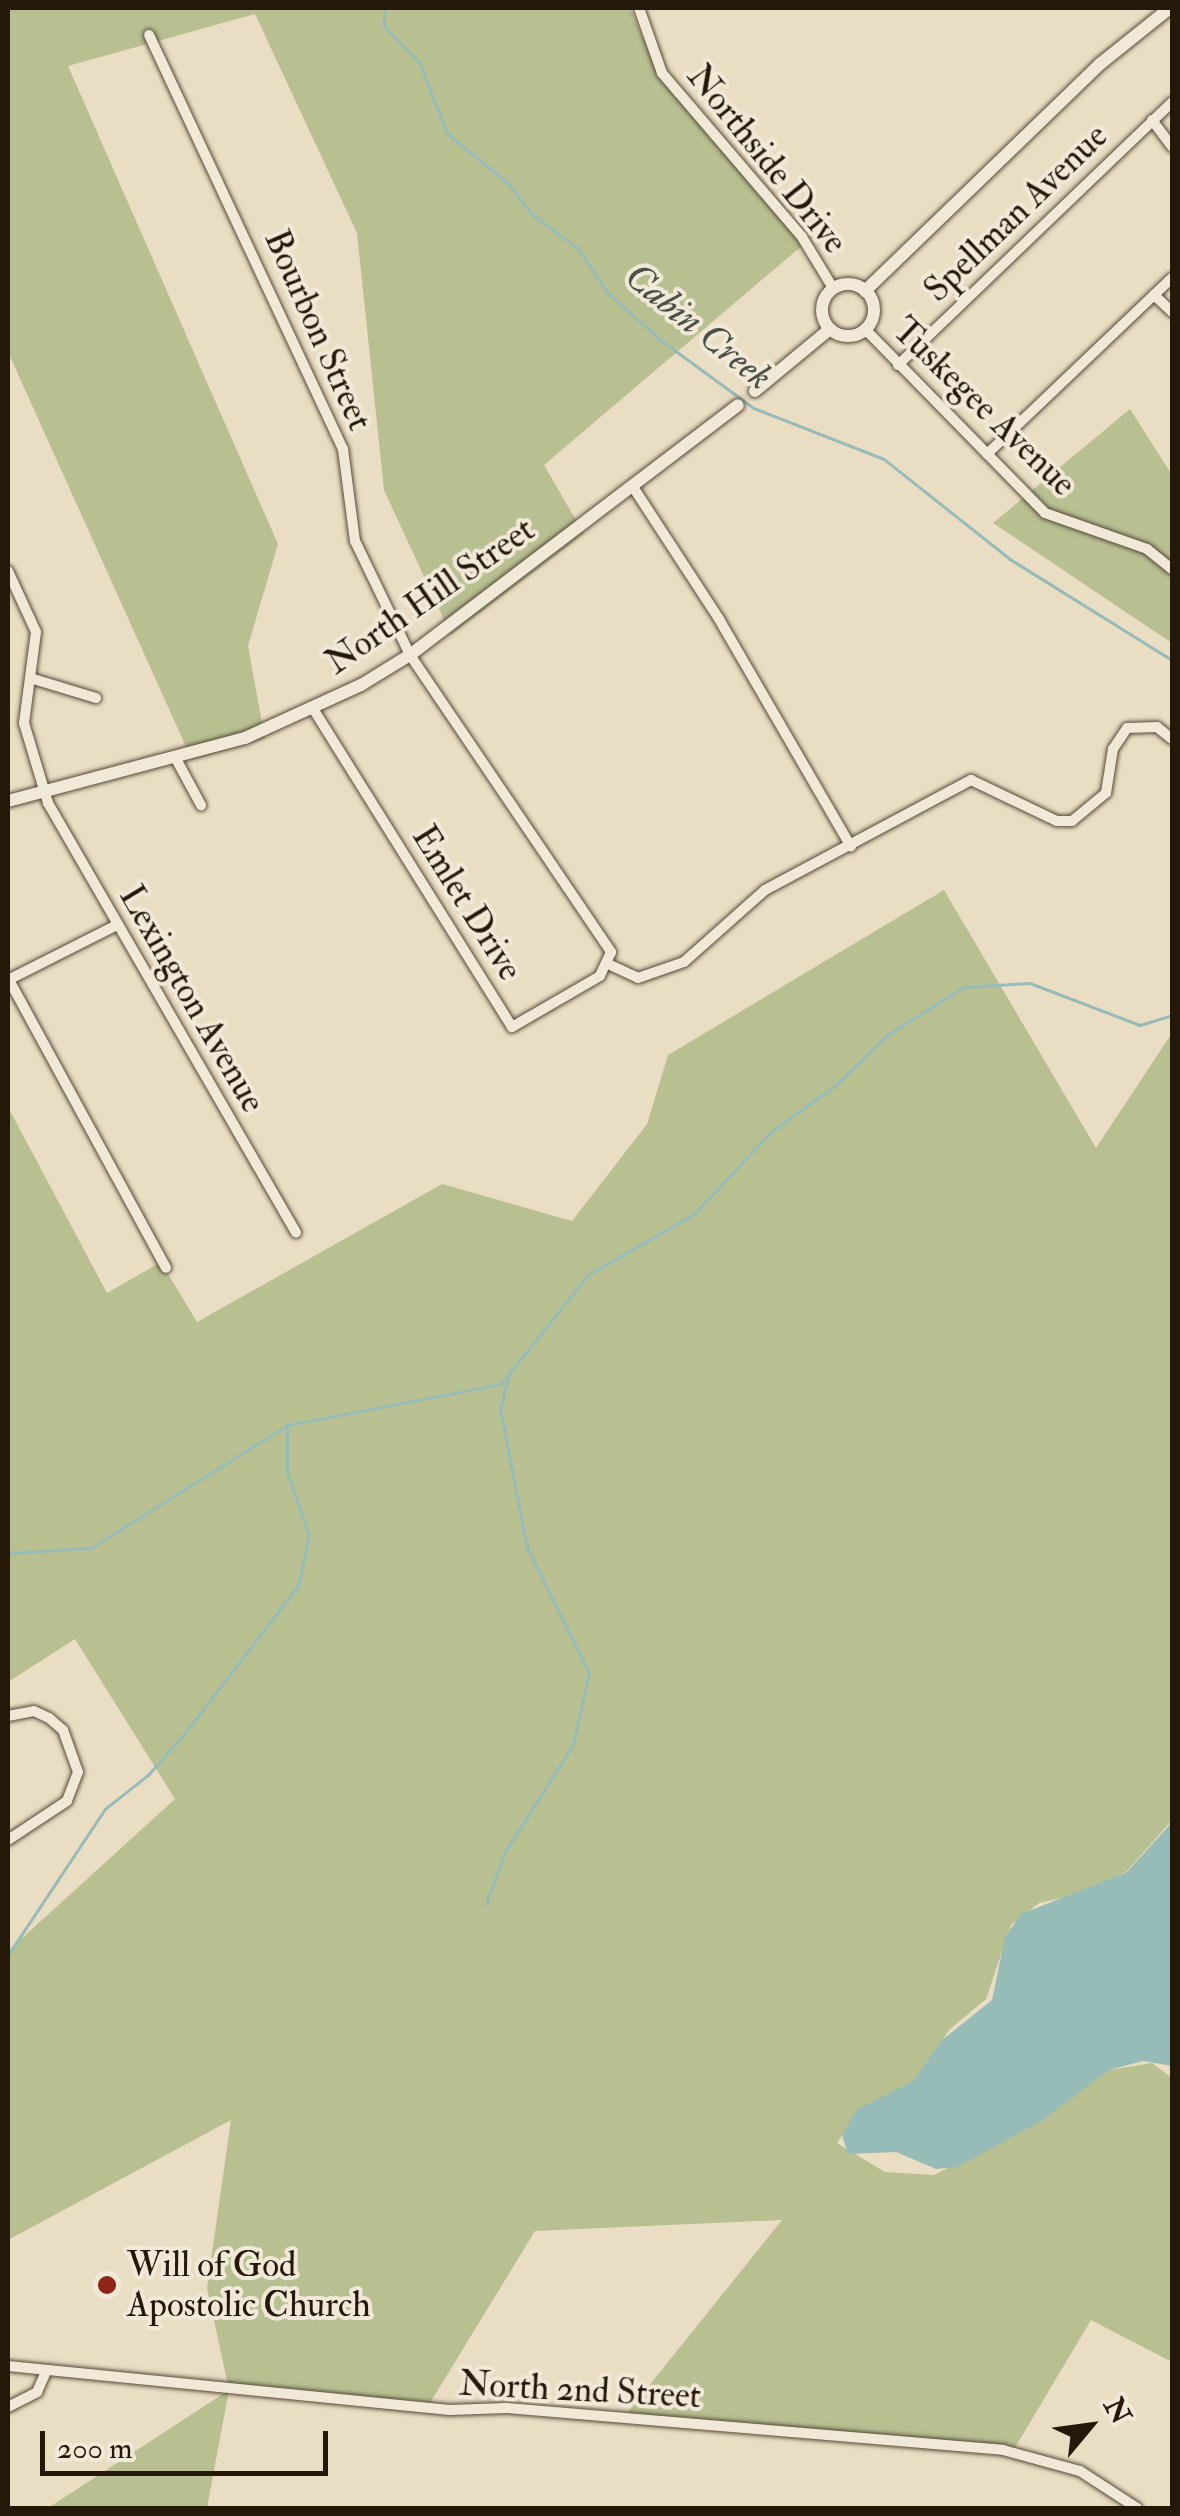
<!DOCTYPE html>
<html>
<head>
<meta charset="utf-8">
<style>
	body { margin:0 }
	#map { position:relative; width:1180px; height:2516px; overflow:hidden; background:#e9ddc3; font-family:"IM FELL Double Pica",serif }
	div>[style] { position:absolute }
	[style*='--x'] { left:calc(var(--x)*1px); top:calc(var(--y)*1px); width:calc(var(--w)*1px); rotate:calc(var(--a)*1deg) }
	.green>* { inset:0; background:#b8c092 }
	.water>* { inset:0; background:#97bbb7 }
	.stream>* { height:2.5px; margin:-1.25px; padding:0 1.25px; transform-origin:1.25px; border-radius:1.25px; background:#97bbb7 }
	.roads { filter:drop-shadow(0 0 2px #554938) drop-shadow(0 0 2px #554938) }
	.minor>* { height:10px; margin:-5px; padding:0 5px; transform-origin:5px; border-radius:5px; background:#f1e9d8 }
	.tertiary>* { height:12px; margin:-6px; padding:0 6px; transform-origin:6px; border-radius:6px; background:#f1e9d8 }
	.tertiary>.ring { margin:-6px; padding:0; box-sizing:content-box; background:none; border:12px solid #f1e9d8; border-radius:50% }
	.dots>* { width:28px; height:28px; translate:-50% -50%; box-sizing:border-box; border:5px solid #f1e9d8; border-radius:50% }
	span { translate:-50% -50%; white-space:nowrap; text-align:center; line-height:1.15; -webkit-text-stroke:8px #f1e9d8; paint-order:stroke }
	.street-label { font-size:35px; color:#241809 }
	.poi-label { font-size:35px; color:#241809 }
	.left { translate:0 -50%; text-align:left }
	.water-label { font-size:38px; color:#4c5146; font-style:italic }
	.frame { position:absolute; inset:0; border:10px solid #241809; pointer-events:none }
	.north { position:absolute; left:1040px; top:2376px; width:100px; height:100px; -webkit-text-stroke:8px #f1e9d8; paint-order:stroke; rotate:61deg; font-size:28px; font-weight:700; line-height:40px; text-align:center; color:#241809 }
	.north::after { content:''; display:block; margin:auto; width:35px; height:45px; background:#241809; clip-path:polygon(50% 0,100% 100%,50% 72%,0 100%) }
	.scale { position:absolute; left:40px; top:2431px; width:288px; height:45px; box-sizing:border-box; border:5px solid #241809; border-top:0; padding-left:12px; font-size:30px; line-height:35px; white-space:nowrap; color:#241809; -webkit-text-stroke:8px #f1e9d8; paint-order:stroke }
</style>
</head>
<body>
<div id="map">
	<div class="green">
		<i style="clip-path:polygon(8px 8px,630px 8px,655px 66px,810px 239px,544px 465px,584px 534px,451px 635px,384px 490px,357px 233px,255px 14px,68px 66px,278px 544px,248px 646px,265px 739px,192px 760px,8px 352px)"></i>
		<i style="clip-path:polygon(1130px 409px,1172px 475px,1172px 643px,993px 523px)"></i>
		<i style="clip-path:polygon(944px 890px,1096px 1148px,1172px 1033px,1172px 1820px,1127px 1871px,1083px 1893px,1039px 1903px,1011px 1925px,986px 1999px,949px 2030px,910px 2090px,857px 2113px,837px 2143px,885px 2172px,934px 2175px,1026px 2128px,1097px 2072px,1152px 2063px,1172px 2078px,1172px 2362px,1091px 2320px,1013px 2451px,623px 2418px,782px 2220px,535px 2231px,430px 2403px,229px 2390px,207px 2508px,48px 2508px,229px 2390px,207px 2288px,231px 2120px,8px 2240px,8px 1951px,175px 1799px,75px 1639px,8px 1682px,8px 1107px,107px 1293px,161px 1262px,197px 1322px,442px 1184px,572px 1221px,647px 1124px,668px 1055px)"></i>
	</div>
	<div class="water">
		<i style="clip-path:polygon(1172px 1822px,1172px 2066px,1143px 2061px,1109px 2070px,1040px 2122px,957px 2167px,936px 2169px,896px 2152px,848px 2154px,842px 2135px,856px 2110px,913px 2081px,942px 2040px,992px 2000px,1005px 1937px,1021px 1914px,1127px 1872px)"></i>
	</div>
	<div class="stream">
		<i style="--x:385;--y:8;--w:18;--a:93"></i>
		<i style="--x:384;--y:26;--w:52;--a:45.8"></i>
		<i style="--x:420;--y:63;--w:75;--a:68.9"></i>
		<i style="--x:447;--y:133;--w:79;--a:39.3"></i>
		<i style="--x:508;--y:183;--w:41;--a:52"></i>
		<i style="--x:533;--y:215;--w:56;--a:36.3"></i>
		<i style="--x:578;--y:248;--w:55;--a:56"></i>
		<i style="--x:609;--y:294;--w:69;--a:41.5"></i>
		<i style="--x:661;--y:340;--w:115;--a:36.2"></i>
		<i style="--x:754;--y:408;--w:140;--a:21.4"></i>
		<i style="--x:884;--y:459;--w:161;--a:38.4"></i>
		<i style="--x:1010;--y:559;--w:191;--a:31.9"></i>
		<i style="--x:8;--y:1553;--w:83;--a:-3.4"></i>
		<i style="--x:91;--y:1548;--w:232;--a:-32"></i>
		<i style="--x:288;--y:1425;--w:217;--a:-10.9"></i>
		<i style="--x:501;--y:1384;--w:139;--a:-51.4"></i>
		<i style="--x:588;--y:1275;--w:122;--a:-29.9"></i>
		<i style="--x:694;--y:1214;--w:112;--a:-46.8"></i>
		<i style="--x:771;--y:1132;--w:80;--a:-35.9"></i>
		<i style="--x:836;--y:1085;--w:71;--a:-44.4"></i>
		<i style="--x:887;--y:1035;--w:91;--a:-31.9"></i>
		<i style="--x:964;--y:987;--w:66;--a:-3.5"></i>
		<i style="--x:1030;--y:983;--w:118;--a:20.9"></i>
		<i style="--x:1140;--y:1025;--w:34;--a:-17"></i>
		<i style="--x:486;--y:1904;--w:55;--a:-69.9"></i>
		<i style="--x:505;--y:1852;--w:127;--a:-57.6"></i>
		<i style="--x:573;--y:1745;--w:74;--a:-77.5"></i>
		<i style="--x:589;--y:1673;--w:140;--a:-116.4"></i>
		<i style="--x:527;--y:1548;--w:142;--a:-101"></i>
		<i style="--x:500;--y:1409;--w:34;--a:-75"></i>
		<i style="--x:8;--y:1955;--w:175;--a:-56.4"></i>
		<i style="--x:105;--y:1809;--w:55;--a:-38.3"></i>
		<i style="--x:148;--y:1775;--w:56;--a:-48.6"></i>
		<i style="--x:185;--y:1733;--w:185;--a:-52.5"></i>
		<i style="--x:298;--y:1586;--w:51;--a:-77.6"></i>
		<i style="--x:309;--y:1536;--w:68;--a:-109"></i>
		<i style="--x:287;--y:1472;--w:45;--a:-90"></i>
	</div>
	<div class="roads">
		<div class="minor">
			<i style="--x:639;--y:8;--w:69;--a:70.5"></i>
			<i style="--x:662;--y:73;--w:216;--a:49.5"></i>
			<i style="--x:802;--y:237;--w:60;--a:58.7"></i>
			<i style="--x:149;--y:35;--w:457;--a:64.9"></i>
			<i style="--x:343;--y:449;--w:93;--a:82.6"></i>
			<i style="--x:355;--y:541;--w:127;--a:64.2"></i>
			<i style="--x:410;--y:655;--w:359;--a:55.9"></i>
			<i style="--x:611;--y:952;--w:26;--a:115"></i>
			<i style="--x:600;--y:976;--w:102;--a:149.9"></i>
			<i style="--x:512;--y:1027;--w:374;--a:-122"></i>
			<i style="--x:1152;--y:120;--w:34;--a:53"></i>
			<i style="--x:1154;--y:295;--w:25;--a:43"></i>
			<i style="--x:865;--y:329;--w:257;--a:45.6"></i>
			<i style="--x:1045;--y:513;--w:108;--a:19.4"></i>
			<i style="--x:1147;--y:549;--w:32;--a:39"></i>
			<i style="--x:898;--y:365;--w:380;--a:-43.8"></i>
			<i style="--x:987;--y:454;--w:255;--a:-43.6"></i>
			<i style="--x:633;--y:487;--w:158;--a:56.9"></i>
			<i style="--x:719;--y:619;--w:263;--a:59.9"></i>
			<i style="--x:8;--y:571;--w:67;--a:65.3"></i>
			<i style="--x:36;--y:632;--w:92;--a:97.5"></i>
			<i style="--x:24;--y:723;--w:84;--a:73.3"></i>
			<i style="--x:48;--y:803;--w:496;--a:60"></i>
			<i style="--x:30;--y:678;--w:69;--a:16.9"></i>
			<i style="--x:175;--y:757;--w:55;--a:61.6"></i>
			<i style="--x:606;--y:963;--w:35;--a:25"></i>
			<i style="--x:638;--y:978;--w:49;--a:-19.2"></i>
			<i style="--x:684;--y:962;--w:108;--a:-41.6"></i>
			<i style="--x:765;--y:890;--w:234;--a:-28.1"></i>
			<i style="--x:971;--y:780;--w:95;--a:25.5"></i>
			<i style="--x:1057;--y:821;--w:15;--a:0"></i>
			<i style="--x:1072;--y:821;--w:44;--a:-39.5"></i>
			<i style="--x:1106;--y:793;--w:45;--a:-81"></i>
			<i style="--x:1113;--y:749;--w:25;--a:-56"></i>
			<i style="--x:1127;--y:728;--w:30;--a:-2"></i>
			<i style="--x:1157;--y:727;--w:19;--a:39"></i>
			<i style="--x:8;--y:978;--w:330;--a:61.4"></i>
			<i style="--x:8;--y:980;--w:122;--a:-26.8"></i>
			<i style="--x:8;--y:1716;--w:26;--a:-11"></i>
			<i style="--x:34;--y:1711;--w:17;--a:25"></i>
			<i style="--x:49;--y:1718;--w:18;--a:41"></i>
			<i style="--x:63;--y:1730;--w:45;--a:70.3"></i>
			<i style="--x:78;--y:1772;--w:31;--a:111"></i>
			<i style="--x:67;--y:1801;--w:71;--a:146.5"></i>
			<i style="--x:8;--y:2366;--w:444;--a:5.7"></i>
			<i style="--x:450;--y:2410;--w:56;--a:-2"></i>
			<i style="--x:506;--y:2408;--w:499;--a:4.8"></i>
			<i style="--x:1003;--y:2450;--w:80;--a:15.3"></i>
			<i style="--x:1080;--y:2471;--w:68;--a:33"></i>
			<i style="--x:8;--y:2407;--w:33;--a:-27"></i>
			<i style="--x:37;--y:2392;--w:24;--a:-66"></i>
		</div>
		<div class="tertiary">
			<i class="ring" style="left:822px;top:284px;width:40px;height:40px"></i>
			<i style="--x:865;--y:291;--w:327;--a:-44"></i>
			<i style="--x:1100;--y:64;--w:90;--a:-38.7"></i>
			<i style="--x:755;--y:391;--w:97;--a:-39.6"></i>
			<i style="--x:8;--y:801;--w:245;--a:-14.9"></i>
			<i style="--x:245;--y:738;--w:128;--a:-24.6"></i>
			<i style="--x:361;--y:685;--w:57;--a:-31.5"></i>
			<i style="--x:410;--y:655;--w:412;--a:-37.3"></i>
		</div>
	</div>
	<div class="dots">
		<i style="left:107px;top:2285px;background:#8f2418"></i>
	</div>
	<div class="street-label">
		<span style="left:767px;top:159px;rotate:51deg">Northside Drive</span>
		<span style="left:1016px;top:213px;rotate:-44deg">Spellman Avenue</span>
		<span style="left:318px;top:330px;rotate:66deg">Bourbon Street</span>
		<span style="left:984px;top:407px;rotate:44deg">Tuskegee Avenue</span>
		<span style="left:430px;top:596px;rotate:-35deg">North Hill Street</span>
		<span style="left:467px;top:903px;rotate:58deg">Emlet Drive</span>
		<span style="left:192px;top:999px;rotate:60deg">Lexington Avenue</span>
		<span style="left:580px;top:2390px;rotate:3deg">North 2nd Street</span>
	</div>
	<div class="poi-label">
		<span class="left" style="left:127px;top:2285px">Will of God<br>Apostolic Church</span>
	</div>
	<div class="water-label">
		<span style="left:698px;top:327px;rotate:39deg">Cabin Creek</span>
	</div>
	<div class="frame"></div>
	<div class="north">N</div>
	<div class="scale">200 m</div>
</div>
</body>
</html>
